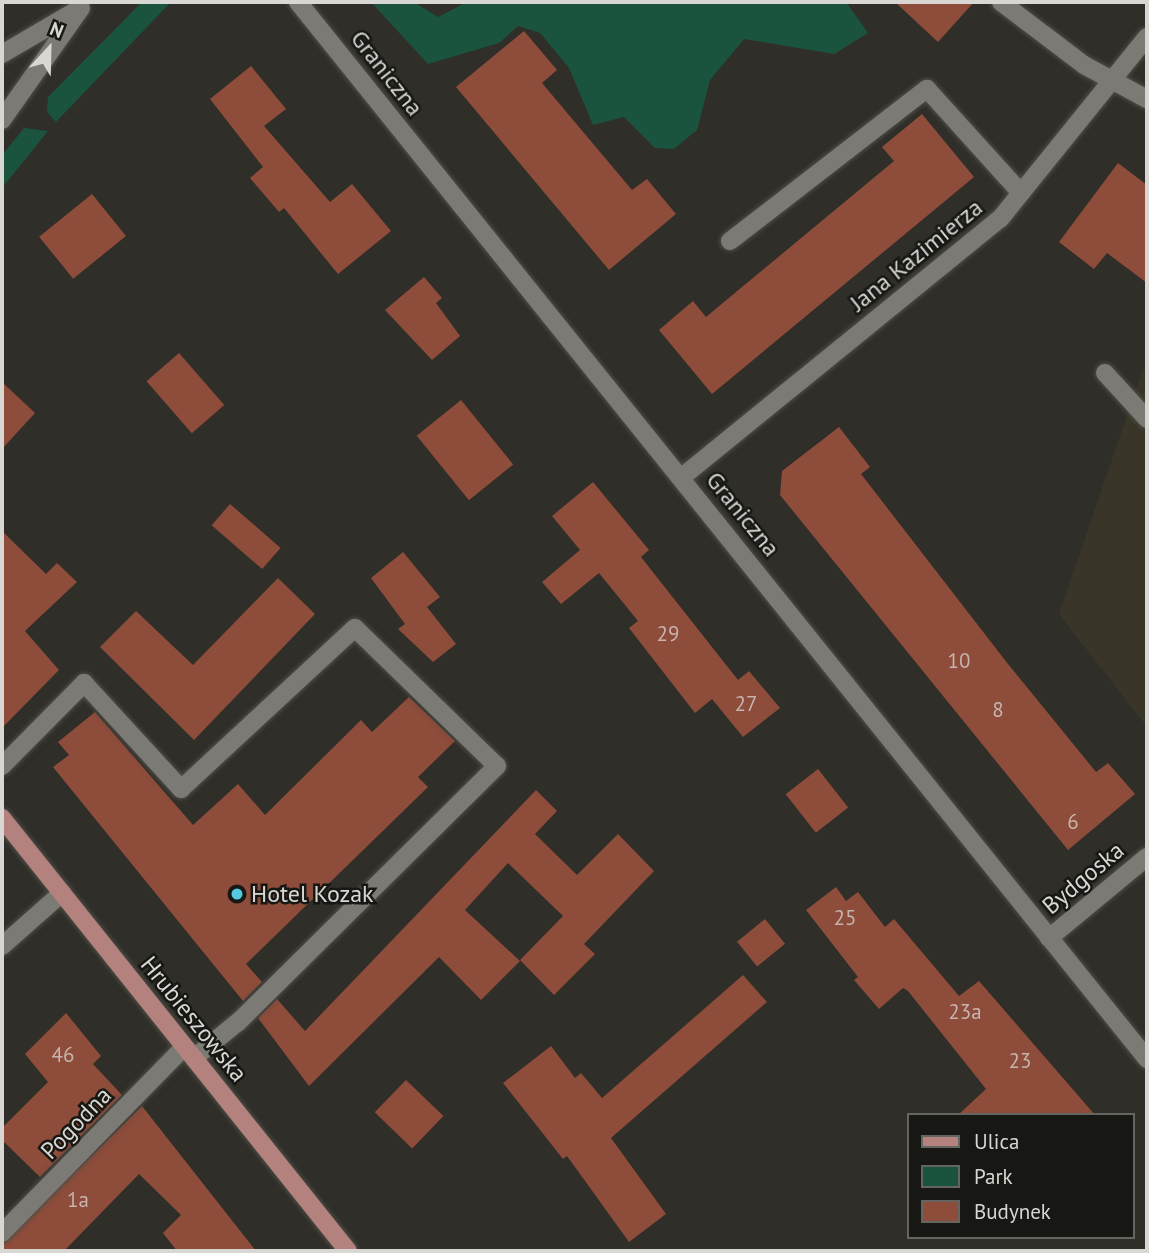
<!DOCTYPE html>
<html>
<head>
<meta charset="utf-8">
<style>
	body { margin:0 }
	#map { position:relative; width:1149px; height:1253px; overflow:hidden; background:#302e29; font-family:"PT Sans",sans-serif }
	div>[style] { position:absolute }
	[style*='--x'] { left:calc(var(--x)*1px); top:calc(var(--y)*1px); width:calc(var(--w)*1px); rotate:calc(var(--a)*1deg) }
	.built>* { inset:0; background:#393529 }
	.green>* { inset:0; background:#1a543e }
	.building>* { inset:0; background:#8e4c3a; transform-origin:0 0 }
	.roads { filter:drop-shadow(0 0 2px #4e4d47) drop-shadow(0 0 2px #4e4d47) }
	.minor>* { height:18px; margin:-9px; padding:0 9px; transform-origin:9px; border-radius:9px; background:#7c7a74 }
	.major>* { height:18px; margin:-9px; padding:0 9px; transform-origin:9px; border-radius:9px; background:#b4827e }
	.dots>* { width:19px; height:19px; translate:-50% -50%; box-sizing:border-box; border:4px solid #171714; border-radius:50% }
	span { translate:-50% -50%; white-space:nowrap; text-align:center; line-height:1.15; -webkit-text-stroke:5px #171714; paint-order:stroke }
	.number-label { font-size:21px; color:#c6b4ad }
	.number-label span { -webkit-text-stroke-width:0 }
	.street-label { font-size:24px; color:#d8d7d3 }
	.poi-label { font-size:24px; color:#d8d7d3 }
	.left { translate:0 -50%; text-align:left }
	.frame { position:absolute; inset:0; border:4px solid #d8d7d3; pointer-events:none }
	.legend { position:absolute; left:907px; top:1113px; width:228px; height:126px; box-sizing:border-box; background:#171714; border:2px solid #646460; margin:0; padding:9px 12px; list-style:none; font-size:21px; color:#d8d7d3 }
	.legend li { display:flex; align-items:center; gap:14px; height:35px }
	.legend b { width:35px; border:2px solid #646460 }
	.north { position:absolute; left:14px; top:14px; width:70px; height:70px; -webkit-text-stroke:5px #171714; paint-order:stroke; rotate:22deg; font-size:19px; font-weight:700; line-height:28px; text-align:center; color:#d8d7d3 }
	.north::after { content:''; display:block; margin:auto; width:24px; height:32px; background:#d8d7d3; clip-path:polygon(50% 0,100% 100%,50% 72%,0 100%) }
</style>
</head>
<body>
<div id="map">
	<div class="built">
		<i style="clip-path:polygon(1143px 369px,1147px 372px,1147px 727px,1059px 614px)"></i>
	</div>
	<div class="green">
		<i style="clip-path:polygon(142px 2px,171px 2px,56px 122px,47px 112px,48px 97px)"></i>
		<i style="clip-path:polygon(371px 2px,414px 2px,438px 17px,467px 2px,846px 2px,868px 33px,834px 54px,744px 39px,710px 80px,697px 130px,674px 149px,655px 148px,624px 117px,593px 125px,569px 68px,540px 33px,518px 26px,499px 43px,428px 64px)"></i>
		<i style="clip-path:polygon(24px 128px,48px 131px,2px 188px,2px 155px)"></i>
	</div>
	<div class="building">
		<i style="clip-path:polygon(895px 2px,974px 2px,938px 42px)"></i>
		<i style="clip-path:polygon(524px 31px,557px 70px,542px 83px,632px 190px,647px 179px,676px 214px,609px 270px,456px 87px)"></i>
		<i style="clip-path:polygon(251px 66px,286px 109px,264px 126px,330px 202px,352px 184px,391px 231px,338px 274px,284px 208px,279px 212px,250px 178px,263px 167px,210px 99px)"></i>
		<i style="clip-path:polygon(922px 114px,974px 177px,712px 394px,659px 330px,693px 301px,706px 317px,894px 161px,882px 147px)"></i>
		<i style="clip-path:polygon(1118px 163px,1147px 185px,1147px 283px,1107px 253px,1094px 269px,1059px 242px)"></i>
		<i style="left:92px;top:194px;width:54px;height:68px;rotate:51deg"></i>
		<i style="clip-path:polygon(424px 277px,442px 298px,436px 303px,460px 336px,432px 360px,385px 310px)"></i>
		<i style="left:179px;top:353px;width:69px;height:43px;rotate:49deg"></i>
		<i style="clip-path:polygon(2px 382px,35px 413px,2px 449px)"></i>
		<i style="left:461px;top:400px;width:83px;height:57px;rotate:51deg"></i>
		<i style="clip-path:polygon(839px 427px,870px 467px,861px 474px,1008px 664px,1096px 772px,1108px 763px,1135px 794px,1068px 850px,780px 495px,782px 471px)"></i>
		<i style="clip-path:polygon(593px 482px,649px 550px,641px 557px,738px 680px,749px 671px,780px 708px,743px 737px,712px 699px,695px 713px,629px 628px,638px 621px,599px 573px,561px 604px,542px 582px,580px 550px,552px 516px)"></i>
		<i style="left:230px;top:504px;width:67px;height:28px;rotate:41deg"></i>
		<i style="clip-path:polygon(2px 531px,46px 574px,57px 563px,77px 582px,25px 631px,59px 670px,2px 728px)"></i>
		<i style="clip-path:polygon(403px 552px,440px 597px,427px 607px,456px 644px,433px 662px,398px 629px,405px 624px,371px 578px)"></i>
		<i style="clip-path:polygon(278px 578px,315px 614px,194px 740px,100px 647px,136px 611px,193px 665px)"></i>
		<i style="clip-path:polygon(409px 697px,455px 741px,418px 777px,428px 787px,246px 964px,262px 982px,243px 1001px,53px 767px,69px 755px,58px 742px,95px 712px,193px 825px,238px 784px,265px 815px,361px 720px,372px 732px)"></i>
		<i style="left:818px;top:769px;width:49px;height:41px;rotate:52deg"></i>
		<i style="clip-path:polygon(536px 790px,557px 811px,535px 834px,577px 875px,618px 834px,654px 871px,584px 944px,595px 954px,554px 995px,520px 960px,563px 916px,508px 863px,465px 910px,520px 961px,481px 1000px,439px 957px,309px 1086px,258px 1018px,277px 999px,305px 1031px)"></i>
		<i style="clip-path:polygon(836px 887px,846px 901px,858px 892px,885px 927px,894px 919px,959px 996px,979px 981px,1095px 1115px,958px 1115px,986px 1089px,908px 991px,903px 988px,879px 1009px,854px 980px,858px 977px,806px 910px)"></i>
		<i style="left:765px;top:919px;width:32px;height:36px;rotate:51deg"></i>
		<i style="clip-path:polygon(743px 975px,767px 1002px,611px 1138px,666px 1214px,629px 1242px,567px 1156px,563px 1159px,503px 1083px,551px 1046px,575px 1078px,581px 1073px,602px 1098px)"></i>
		<i style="clip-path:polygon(66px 1013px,101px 1056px,93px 1064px,122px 1095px,40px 1177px,2px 1140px,2px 1128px,48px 1082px,25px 1054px)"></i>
		<i style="left:406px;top:1080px;width:52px;height:45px;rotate:44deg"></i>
		<i style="clip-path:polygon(142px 1106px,256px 1251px,177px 1251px,163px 1233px,181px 1215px,139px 1174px,64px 1251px,2px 1251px,2px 1244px)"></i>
	</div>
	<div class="roads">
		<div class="minor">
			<i style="--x:298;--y:2;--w:1356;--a:51.23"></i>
			<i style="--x:1001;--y:2;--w:104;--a:37.2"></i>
			<i style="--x:1084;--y:65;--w:72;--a:28.4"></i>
			<i style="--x:2;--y:54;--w:83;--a:-30.3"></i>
			<i style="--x:2;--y:120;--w:137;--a:-54.8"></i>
			<i style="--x:730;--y:241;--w:249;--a:-37.7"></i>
			<i style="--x:927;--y:89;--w:140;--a:47.9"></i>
			<i style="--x:1105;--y:373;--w:62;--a:47.6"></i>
			<i style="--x:682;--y:477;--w:409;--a:-39.1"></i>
			<i style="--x:1000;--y:219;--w:234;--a:-51.1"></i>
			<i style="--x:2;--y:766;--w:117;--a:-45.3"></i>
			<i style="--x:84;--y:683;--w:144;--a:47.5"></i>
			<i style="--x:181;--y:789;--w:237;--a:-42.8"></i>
			<i style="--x:355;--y:628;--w:198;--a:44.2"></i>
			<i style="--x:497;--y:766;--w:364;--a:135.3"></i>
			<i style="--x:238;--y:1022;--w:57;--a:140.7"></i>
			<i style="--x:1049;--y:938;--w:127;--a:-39.6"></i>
			<i style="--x:2;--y:946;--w:80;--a:-41.5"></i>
			<i style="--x:2;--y:1233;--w:260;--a:-45.6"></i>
		</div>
		<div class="major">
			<i style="--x:2;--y:818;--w:554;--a:51.37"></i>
		</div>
	</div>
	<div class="dots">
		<i style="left:237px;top:894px;background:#55cadf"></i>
	</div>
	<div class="number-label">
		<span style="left:668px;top:634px">29</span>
		<span style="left:959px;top:661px">10</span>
		<span style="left:746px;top:704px">27</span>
		<span style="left:998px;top:710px">8</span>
		<span style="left:1073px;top:822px">6</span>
		<span style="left:845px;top:918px">25</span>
		<span style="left:965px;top:1012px">23a</span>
		<span style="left:63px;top:1055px">46</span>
		<span style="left:1020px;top:1061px">23</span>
		<span style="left:78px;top:1200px">1a</span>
	</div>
	<div class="street-label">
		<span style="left:387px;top:73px;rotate:52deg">Graniczna</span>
		<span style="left:916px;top:255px;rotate:-39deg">Jana Kazimierza</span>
		<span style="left:743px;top:514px;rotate:51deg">Graniczna</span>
		<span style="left:1083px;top:878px;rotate:-40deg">Bydgoska</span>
		<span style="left:194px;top:1019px;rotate:51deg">Hrubieszowska</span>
		<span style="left:76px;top:1123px;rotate:-46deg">Pogodna</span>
	</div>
	<div class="poi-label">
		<span class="left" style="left:251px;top:894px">Hotel Kozak</span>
	</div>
	<div class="frame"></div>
	<ul class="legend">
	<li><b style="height:9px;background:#b4827e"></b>Ulica</li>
	<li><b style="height:19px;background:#1a543e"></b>Park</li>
	<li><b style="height:19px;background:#8e4c3a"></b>Budynek</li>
	</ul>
	<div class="north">N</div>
</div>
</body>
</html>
